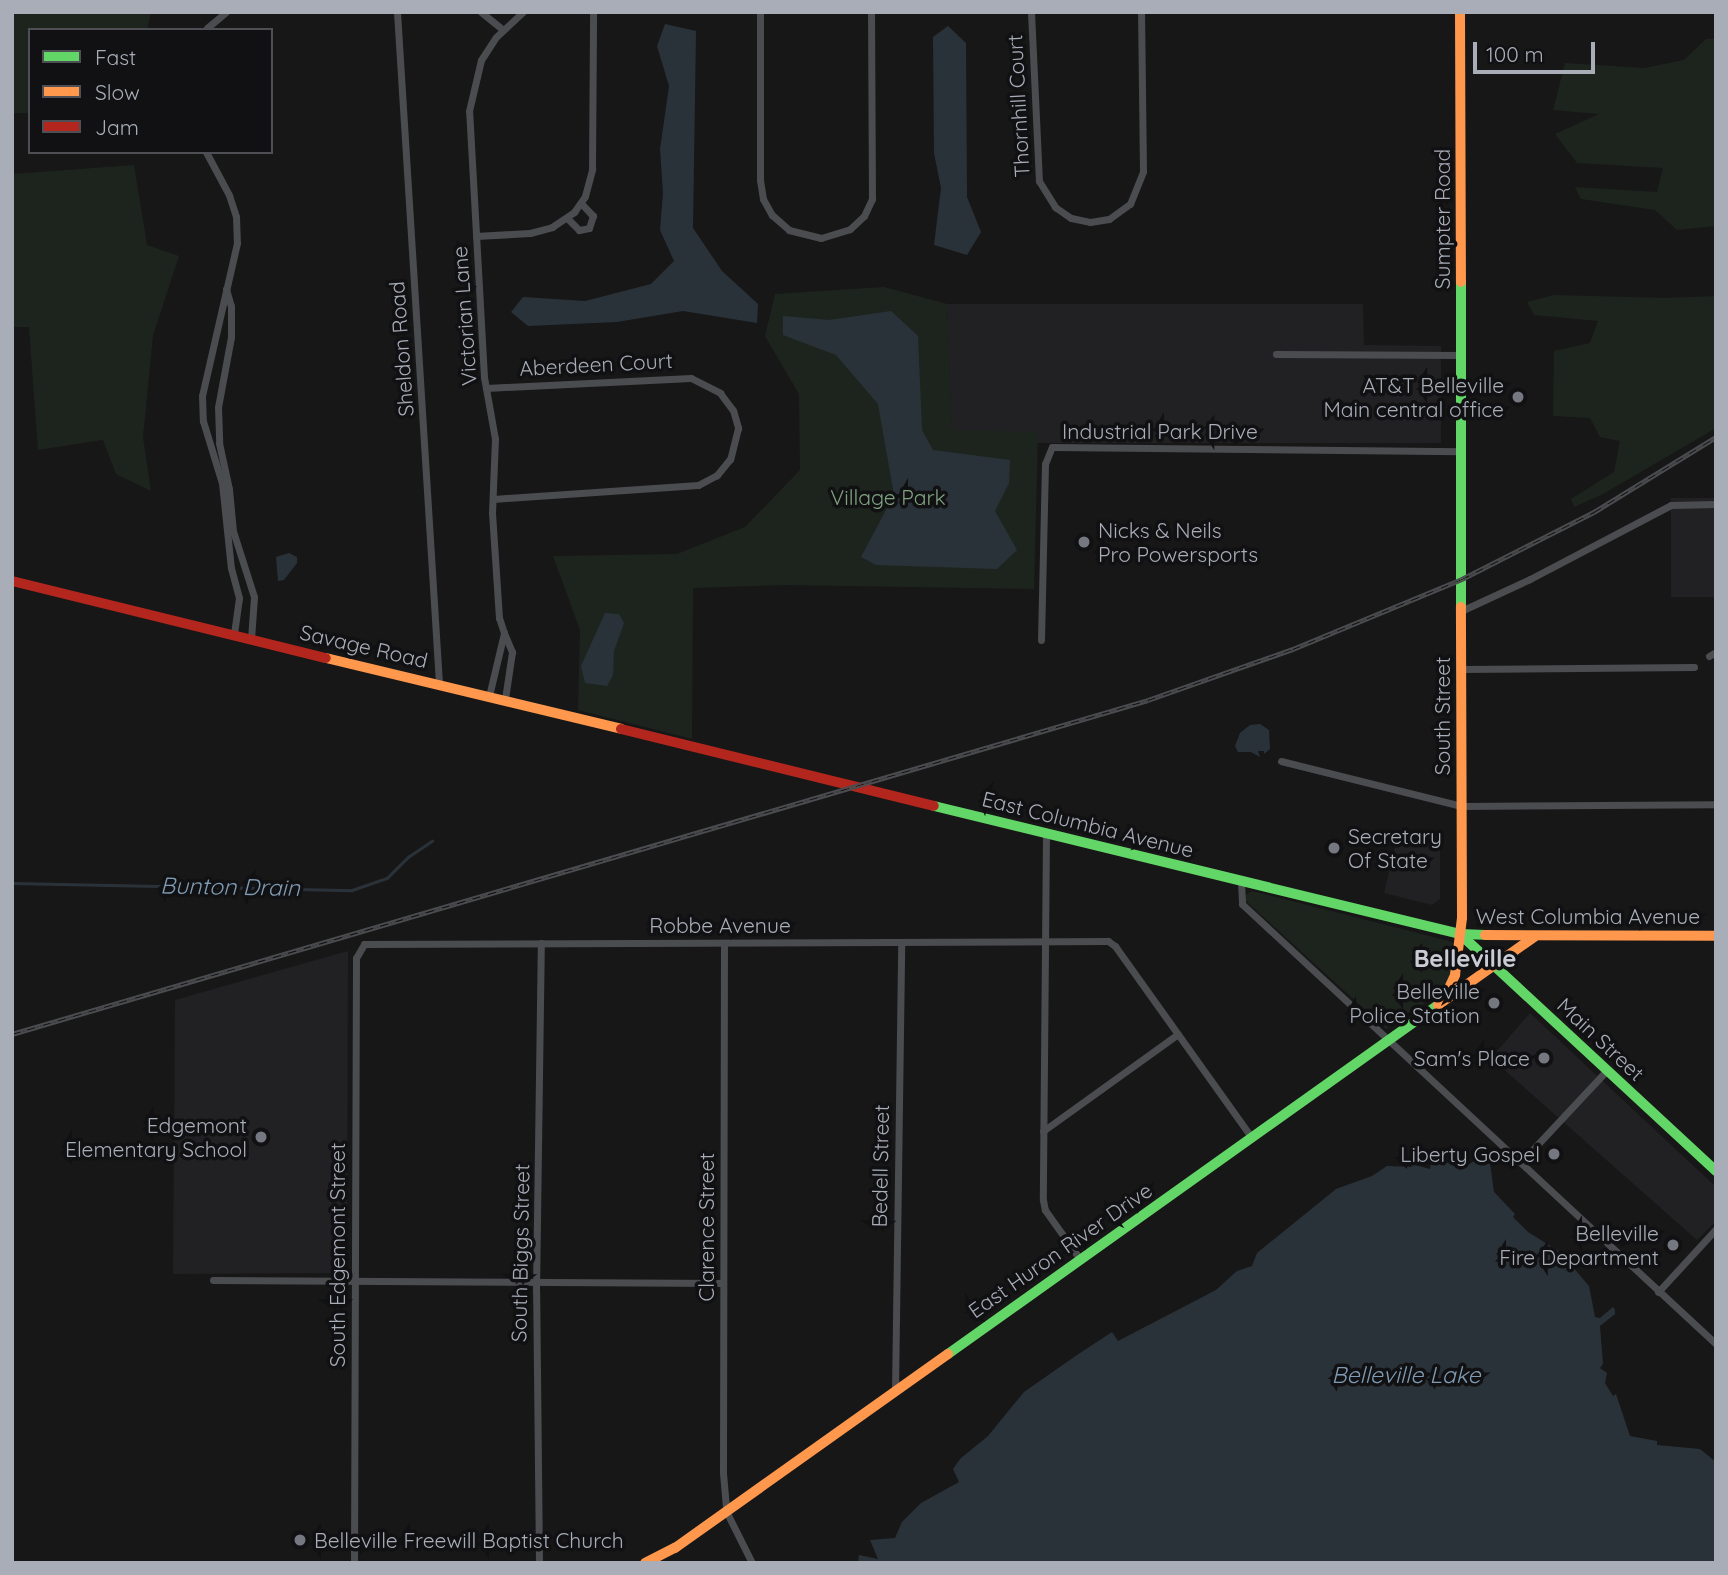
<!DOCTYPE html>
<html>
<head>
<meta charset="utf-8">
<style>
	body { margin:0 }
	#map { position:relative; width:1728px; height:1575px; overflow:hidden; background:#171717; font-family:Quicksand,sans-serif }
	div>[style] { position:absolute }
	[style*='--x'] { left:calc(var(--x)*1px); top:calc(var(--y)*1px); width:calc(var(--w)*1px); rotate:calc(var(--a)*1deg) }
	.built>* { inset:0; background:#212123; transform-origin:0 0 }
	.green>* { inset:0; background:#1d241e }
	.water>* { inset:0; background:#2a3239 }
	.stream>* { height:2.5px; margin:-1.25px; padding:0 1.25px; transform-origin:1.25px; border-radius:1.25px; background:#2a3239 }
	.street>* { height:7px; margin:-3.5px; padding:0 3.5px; transform-origin:3.5px; border-radius:3.5px; background:#4b4c50 }
	.fast>* { height:10px; margin:-5px; padding:0 5px; transform-origin:5px; border-radius:5px; background:#63d668 }
	.slow>* { height:10px; margin:-5px; padding:0 5px; transform-origin:5px; border-radius:5px; background:#ff974d }
	.jam>* { height:10px; margin:-5px; padding:0 5px; transform-origin:5px; border-radius:5px; background:#b3261e }
	.rail>* { height:5px; margin-top:-2.5px; transform-origin:0; background:repeating-linear-gradient(90deg,#111113 0 8px,#4b4c4f 0 16px); box-sizing:border-box; border-block:2px solid #4b4c4f }
	.dots>* { width:19px; height:19px; translate:-50% -50%; box-sizing:border-box; border:4px solid #111113; border-radius:50% }
	span { translate:-50% -50%; white-space:nowrap; text-align:center; line-height:1.15; -webkit-text-stroke:7px #111113; paint-order:stroke }
	.street-label { font-size:21px; color:#a8adb8 }
	.poi-label { font-size:21px; color:#a8adb8 }
	.right { translate:-100% -50%; text-align:right }
	.left { translate:0 -50%; text-align:left }
	.park-label { font-size:21px; color:#7fa381 }
	.water-label { font-size:23px; color:#7f9bb3; font-style:italic }
	.quarter-label { font-size:24px; color:#c9ccd4; font-weight:700 }
	.frame { position:absolute; inset:0; border:14px solid #a8adb8; pointer-events:none }
	.legend { position:absolute; left:28px; top:28px; width:245px; height:126px; box-sizing:border-box; background:#111113; border:2px solid #4d4f55; margin:0; padding:9px 12px; list-style:none; font-size:21px; color:#a8adb8 }
	.legend li { display:flex; align-items:center; gap:14px; height:35px }
	.legend b { width:35px; border:2px solid #4d4f55 }
	.scale { position:absolute; left:1473px; top:42px; width:122px; height:32px; box-sizing:border-box; border:4px solid #a8adb8; border-top:0; padding-left:9px; font-size:21px; line-height:24px; white-space:nowrap; color:#a8adb8; -webkit-text-stroke:5px #111113; paint-order:stroke }
</style>
</head>
<body>
<div id="map">
	<div class="built">
		<i style="clip-path:polygon(947px 304px,1363px 304px,1364px 345px,1441px 346px,1441px 443px,952px 443px)"></i>
		<i style="left:1716px;top:498px;width:99px;height:45px;rotate:90deg"></i>
		<i style="clip-path:polygon(1397px 838px,1440px 847px,1440px 899px,1432px 905px,1384px 893px)"></i>
		<i style="clip-path:polygon(348px 951px,347px 1273px,173px 1274px,175px 1000px)"></i>
		<i style="clip-path:polygon(1530px 1013px,1716px 1187px,1716px 1221px,1697px 1240px,1491px 1058px)"></i>
	</div>
	<div class="green">
		<i style="clip-path:polygon(12px 12px,151px 12px,147px 30px,30px 30px,30px 113px,12px 113px)"></i>
		<i style="clip-path:polygon(1706px 39px,1716px 39px,1716px 226px,1677px 230px,1655px 210px,1581px 199px,1575px 187px,1657px 192px,1663px 168px,1577px 163px,1555px 134px,1599px 114px,1553px 110px,1565px 63px,1644px 68px,1684px 60px)"></i>
		<i style="clip-path:polygon(134px 165px,147px 245px,179px 256px,153px 335px,143px 437px,151px 491px,116px 474px,103px 440px,38px 450px,29px 327px,12px 327px,12px 174px)"></i>
		<i style="clip-path:polygon(884px 287px,947px 304px,952px 430px,1038px 432px,1034px 589px,785px 585px,693px 588px,692px 739px,578px 710px,580px 630px,553px 556px,677px 554px,745px 527px,800px 470px,799px 394px,765px 336px,775px 294px)"></i>
		<i style="clip-path:polygon(1554px 295px,1665px 298px,1716px 296px,1716px 428px,1603px 494px,1574px 507px,1571px 499px,1614px 472px,1620px 441px,1600px 437px,1590px 418px,1553px 416px,1554px 351px,1590px 343px,1598px 321px,1534px 315px,1527px 302px)"></i>
		<i style="clip-path:polygon(1252px 891px,1453px 942px,1451px 975px,1443px 991px,1386px 1029px,1246px 901px,1245px 895px)"></i>
	</div>
	<div class="water">
		<i style="clip-path:polygon(665px 24px,696px 31px,693px 228px,722px 271px,758px 304px,757px 323px,683px 311px,617px 322px,528px 326px,511px 312px,523px 297px,585px 301px,651px 284px,674px 261px,660px 230px,663px 193px,660px 149px,669px 86px,657px 46px)"></i>
		<i style="clip-path:polygon(948px 26px,966px 43px,967px 197px,981px 232px,967px 255px,934px 245px,941px 188px,934px 153px,933px 37px)"></i>
		<i style="clip-path:polygon(891px 311px,918px 336px,922px 430px,933px 450px,1010px 460px,1009px 483px,995px 511px,1017px 550px,997px 569px,876px 565px,861px 557px,894px 495px,878px 404px,836px 355px,783px 335px,783px 316px,829px 320px)"></i>
		<i style="clip-path:polygon(289px 553px,297px 557px,297px 563px,284px 580px,278px 581px,276px 557px)"></i>
		<i style="clip-path:polygon(605px 613px,619px 614px,624px 623px,614px 651px,613px 675px,607px 686px,585px 683px,581px 666px)"></i>
		<i style="clip-path:polygon(1260px 724px,1269px 730px,1270px 749px,1264px 754px,1264px 751px,1258px 751px,1260px 757px,1251px 752px,1238px 752px,1235px 746px,1240px 733px,1250px 725px)"></i>
		<i style="clip-path:polygon(1479px 1158px,1485px 1158px,1490px 1163px,1494px 1192px,1515px 1214px,1513px 1217px,1528px 1232px,1560px 1252px,1589px 1286px,1595px 1317px,1600px 1318px,1613px 1307px,1615px 1310px,1615px 1314px,1600px 1326px,1603px 1364px,1600px 1368px,1607px 1373px,1605px 1383px,1613px 1396px,1616px 1394px,1630px 1436px,1657px 1441px,1657px 1445px,1700px 1449px,1716px 1462px,1716px 1563px,858px 1563px,859px 1555px,878px 1559px,870px 1540px,895px 1538px,902px 1522px,921px 1503px,959px 1482px,953px 1469px,960px 1459px,988px 1436px,1024px 1392px,1077px 1355px,1112px 1332px,1118px 1341px,1216px 1290px,1237px 1271px,1252px 1266px,1257px 1253px,1336px 1189px,1372px 1176px,1387px 1166px,1412px 1167px,1411px 1164px,1430px 1169px,1432px 1159px,1449px 1163px,1460px 1170px)"></i>
	</div>
	<div class="stream">
		<i style="--x:12;--y:883;--w:340;--a:1.2"></i>
		<i style="--x:352;--y:890;--w:37;--a:-19"></i>
		<i style="--x:387;--y:878;--w:30;--a:-45"></i>
		<i style="--x:408;--y:857;--w:29;--a:-34"></i>
	</div>
	<div class="street">
		<i style="--x:397;--y:12;--w:673;--a:86.42"></i>
		<i style="--x:481;--y:12;--w:27;--a:39"></i>
		<i style="--x:760;--y:12;--w:168;--a:90"></i>
		<i style="--x:760;--y:180;--w:19;--a:81"></i>
		<i style="--x:763;--y:199;--w:18;--a:61"></i>
		<i style="--x:772;--y:215;--w:23;--a:41"></i>
		<i style="--x:789;--y:230;--w:33;--a:14"></i>
		<i style="--x:821;--y:238;--w:30;--a:-17"></i>
		<i style="--x:850;--y:229;--w:19;--a:-43"></i>
		<i style="--x:864;--y:216;--w:19;--a:-65"></i>
		<i style="--x:872;--y:199;--w:187;--a:-90.3"></i>
		<i style="--x:1031;--y:12;--w:169;--a:87.3"></i>
		<i style="--x:1039;--y:181;--w:31;--a:58"></i>
		<i style="--x:1055;--y:207;--w:19;--a:35"></i>
		<i style="--x:1071;--y:218;--w:19;--a:12"></i>
		<i style="--x:1090;--y:222;--w:19;--a:-9"></i>
		<i style="--x:1109;--y:219;--w:26;--a:-36"></i>
		<i style="--x:1130;--y:204;--w:35;--a:-68"></i>
		<i style="--x:1143;--y:171;--w:159;--a:-90.7"></i>
		<i style="--x:207;--y:28;--w:25;--a:-40"></i>
		<i style="--x:206;--y:152;--w:49;--a:61.9"></i>
		<i style="--x:229;--y:195;--w:23;--a:72"></i>
		<i style="--x:236;--y:217;--w:26;--a:88"></i>
		<i style="--x:237;--y:243;--w:157;--a:102.9"></i>
		<i style="--x:202;--y:396;--w:25;--a:88"></i>
		<i style="--x:203;--y:421;--w:65;--a:73"></i>
		<i style="--x:222;--y:483;--w:85;--a:84"></i>
		<i style="--x:231;--y:568;--w:31;--a:75"></i>
		<i style="--x:239;--y:598;--w:36;--a:98"></i>
		<i style="--x:567;--y:218;--w:17;--a:45"></i>
		<i style="--x:579;--y:230;--w:10;--a:-11"></i>
		<i style="--x:589;--y:228;--w:13;--a:-72"></i>
		<i style="--x:593;--y:216;--w:18;--a:-133"></i>
		<i style="--x:476;--y:236;--w:54;--a:-3.2"></i>
		<i style="--x:530;--y:233;--w:23;--a:-15"></i>
		<i style="--x:552;--y:227;--w:27;--a:-34"></i>
		<i style="--x:574;--y:212;--w:19;--a:-55"></i>
		<i style="--x:585;--y:196;--w:28;--a:-75"></i>
		<i style="--x:592;--y:169;--w:157;--a:-89.6"></i>
		<i style="--x:226;--y:289;--w:18;--a:74"></i>
		<i style="--x:231;--y:306;--w:31;--a:90"></i>
		<i style="--x:231;--y:337;--w:71;--a:100.5"></i>
		<i style="--x:218;--y:407;--w:36;--a:88"></i>
		<i style="--x:219;--y:443;--w:47;--a:77.7"></i>
		<i style="--x:229;--y:489;--w:42;--a:84.6"></i>
		<i style="--x:233;--y:531;--w:69;--a:72.3"></i>
		<i style="--x:254;--y:597;--w:42;--a:94.1"></i>
		<i style="--x:1276;--y:354;--w:186;--a:0.3"></i>
		<i style="--x:486;--y:388;--w:205;--a:-2.8"></i>
		<i style="--x:691;--y:378;--w:33;--a:27"></i>
		<i style="--x:720;--y:393;--w:21;--a:53"></i>
		<i style="--x:733;--y:410;--w:19;--a:74"></i>
		<i style="--x:738;--y:428;--w:32;--a:104"></i>
		<i style="--x:730;--y:459;--w:21;--a:129"></i>
		<i style="--x:717;--y:475;--w:21;--a:152"></i>
		<i style="--x:698;--y:485;--w:205;--a:176.1"></i>
		<i style="--x:1461;--y:611;--w:76;--a:-24.9"></i>
		<i style="--x:1530;--y:579;--w:159;--a:-27.7"></i>
		<i style="--x:1671;--y:505;--w:45;--a:-1.3"></i>
		<i style="--x:504;--y:633;--w:16;--a:-108"></i>
		<i style="--x:499;--y:618;--w:105;--a:-93.8"></i>
		<i style="--x:492;--y:513;--w:74;--a:-87.7"></i>
		<i style="--x:495;--y:439;--w:63;--a:-100.1"></i>
		<i style="--x:484;--y:377;--w:266;--a:-93.2"></i>
		<i style="--x:469;--y:111;--w:52;--a:-76.8"></i>
		<i style="--x:481;--y:60;--w:27;--a:-57"></i>
		<i style="--x:496;--y:37;--w:37;--a:-43"></i>
		<i style="--x:1041;--y:640;--w:176;--a:-88.7"></i>
		<i style="--x:1045;--y:464;--w:18;--a:-68"></i>
		<i style="--x:1052;--y:447;--w:409;--a:0.6"></i>
		<i style="--x:1709;--y:656;--w:8;--a:-30"></i>
		<i style="--x:1462;--y:669;--w:232;--a:-0.5"></i>
		<i style="--x:489;--y:696;--w:65;--a:-76.6"></i>
		<i style="--x:504;--y:633;--w:21;--a:67"></i>
		<i style="--x:512;--y:652;--w:48;--a:98.5"></i>
		<i style="--x:1281;--y:761;--w:186;--a:14"></i>
		<i style="--x:1461;--y:806;--w:255;--a:-0.4"></i>
		<i style="--x:1046;--y:833;--w:367;--a:90.5"></i>
		<i style="--x:1043;--y:1200;--w:10;--a:79"></i>
		<i style="--x:1045;--y:1210;--w:60;--a:54.5"></i>
		<i style="--x:1241;--y:882;--w:22;--a:87"></i>
		<i style="--x:1242;--y:904;--w:647;--a:42.87"></i>
		<i style="--x:724;--y:943;--w:530;--a:90.11"></i>
		<i style="--x:723;--y:1473;--w:38;--a:85"></i>
		<i style="--x:726;--y:1511;--w:58;--a:63.4"></i>
		<i style="--x:1043;--y:1131;--w:166;--a:-35.7"></i>
		<i style="--x:1521;--y:1162;--w:126;--a:-46.9"></i>
		<i style="--x:213;--y:1280;--w:510;--a:0.34"></i>
		<i style="--x:1658;--y:1292;--w:86;--a:-47.4"></i>
		<i style="--x:895;--y:1391;--w:449;--a:-89.2"></i>
		<i style="--x:354;--y:1563;--w:605;--a:-89.81"></i>
		<i style="--x:356;--y:958;--w:16;--a:-60"></i>
		<i style="--x:364;--y:944;--w:744;--a:-0.23"></i>
		<i style="--x:1108;--y:941;--w:9;--a:36"></i>
		<i style="--x:1115;--y:946;--w:234;--a:54.5"></i>
		<i style="--x:539;--y:1563;--w:272;--a:-90.6"></i>
		<i style="--x:536;--y:1291;--w:348;--a:-89.2"></i>
	</div>
	<div class="fast">
		<i style="--x:1461;--y:282;--w:325;--a:90"></i>
		<i style="--x:934;--y:806;--w:541;--a:13.68"></i>
		<i style="--x:1460;--y:934;--w:25;--a:2"></i>
		<i style="--x:1460;--y:934;--w:349;--a:42.8"></i>
		<i style="--x:948;--y:1354;--w:602;--a:-35.46"></i>
	</div>
	<div class="slow">
		<i style="--x:1460;--y:12;--w:270;--a:89.8"></i>
		<i style="--x:326;--y:658;--w:303;--a:13.5"></i>
		<i style="--x:1485;--y:935;--w:231;--a:0.2"></i>
		<i style="--x:1443;--y:1001;--w:29;--a:-65"></i>
		<i style="--x:1455;--y:975;--w:57;--a:-83"></i>
		<i style="--x:1462;--y:918;--w:311;--a:-90.2"></i>
		<i style="--x:1438;--y:1005;--w:118;--a:-35.3"></i>
		<i style="--x:645;--y:1563;--w:34;--a:-27"></i>
		<i style="--x:675;--y:1548;--w:335;--a:-35.4"></i>
	</div>
	<div class="jam">
		<i style="--x:12;--y:581;--w:323;--a:13.8"></i>
		<i style="--x:621;--y:729;--w:322;--a:13.8"></i>
	</div>
	<div class="rail">
		<i style="--x:12;--y:1034;--w:1184;--a:-16.38"></i>
		<i style="--x:1148;--y:700;--w:154;--a:-19.4"></i>
		<i style="--x:1293;--y:649;--w:183;--a:-22.5"></i>
		<i style="--x:1462;--y:579;--w:148;--a:-26.9"></i>
		<i style="--x:1594;--y:512;--w:143;--a:-31.6"></i>
	</div>
	<div class="dots">
		<i style="left:1518px;top:397px;background:#757880"></i>
		<i style="left:1084px;top:542px;background:#757880"></i>
		<i style="left:1334px;top:848px;background:#757880"></i>
		<i style="left:1494px;top:1003px;background:#757880"></i>
		<i style="left:1544px;top:1058px;background:#757880"></i>
		<i style="left:261px;top:1137px;background:#757880"></i>
		<i style="left:1554px;top:1154px;background:#757880"></i>
		<i style="left:1673px;top:1245px;background:#757880"></i>
		<i style="left:300px;top:1540px;background:#757880"></i>
	</div>
	<div class="street-label">
		<span style="left:1018px;top:106px;rotate:-93deg">Thornhill Court</span>
		<span style="left:1442px;top:219px;rotate:-90deg">Sumpter Road</span>
		<span style="left:464px;top:316px;rotate:-94deg">Victorian Lane</span>
		<span style="left:401px;top:349px;rotate:-94deg">Sheldon Road</span>
		<span style="left:596px;top:364px;rotate:-3deg">Aberdeen Court</span>
		<span style="left:1160px;top:431px">Industrial Park Drive</span>
		<span style="left:364px;top:646px;rotate:13deg">Savage Road</span>
		<span style="left:1442px;top:716px;rotate:-90deg">South Street</span>
		<span style="left:1088px;top:824px;rotate:14deg">East Columbia Avenue</span>
		<span style="left:1588px;top:916px">West Columbia Avenue</span>
		<span style="left:720px;top:925px">Robbe Avenue</span>
		<span style="left:1601px;top:1039px;rotate:43deg">Main Street</span>
		<span style="left:880px;top:1166px;rotate:-89deg">Bedell Street</span>
		<span style="left:706px;top:1227px;rotate:-90deg">Clarence Street</span>
		<span style="left:1060px;top:1250px;rotate:-35deg">East Huron River Drive</span>
		<span style="left:520px;top:1253px;rotate:-89deg">South Biggs Street</span>
		<span style="left:337px;top:1255px;rotate:-90deg">South Edgemont Street</span>
	</div>
	<div class="poi-label">
		<span class="right" style="left:1504px;top:397px">AT&amp;T Belleville<br>Main central office</span>
		<span class="left" style="left:1098px;top:542px">Nicks &amp; Neils<br>Pro Powersports</span>
		<span class="left" style="left:1348px;top:848px">Secretary<br>Of State</span>
		<span class="right" style="left:1480px;top:1003px">Belleville<br>Police Station</span>
		<span class="right" style="left:1530px;top:1058px">Sam's Place</span>
		<span class="right" style="left:247px;top:1137px">Edgemont<br>Elementary School</span>
		<span class="right" style="left:1540px;top:1154px">Liberty Gospel</span>
		<span class="right" style="left:1659px;top:1245px">Belleville<br>Fire Department</span>
		<span class="left" style="left:314px;top:1540px">Belleville Freewill Baptist Church</span>
	</div>
	<div class="park-label">
		<span style="left:888px;top:497px">Village Park</span>
	</div>
	<div class="water-label">
		<span style="left:230px;top:887px;rotate:1deg">Bunton Drain</span>
		<span style="left:1406px;top:1375px">Belleville Lake</span>
	</div>
	<div class="quarter-label">
		<span style="left:1465px;top:959px">Belleville</span>
	</div>
	<div class="frame"></div>
	<ul class="legend">
	<li><b style="height:9px;background:#63d668"></b>Fast</li>
	<li><b style="height:9px;background:#ff974d"></b>Slow</li>
	<li><b style="height:9px;background:#b3261e"></b>Jam</li>
	</ul>
	<div class="scale">100 m</div>
</div>
</body>
</html>
